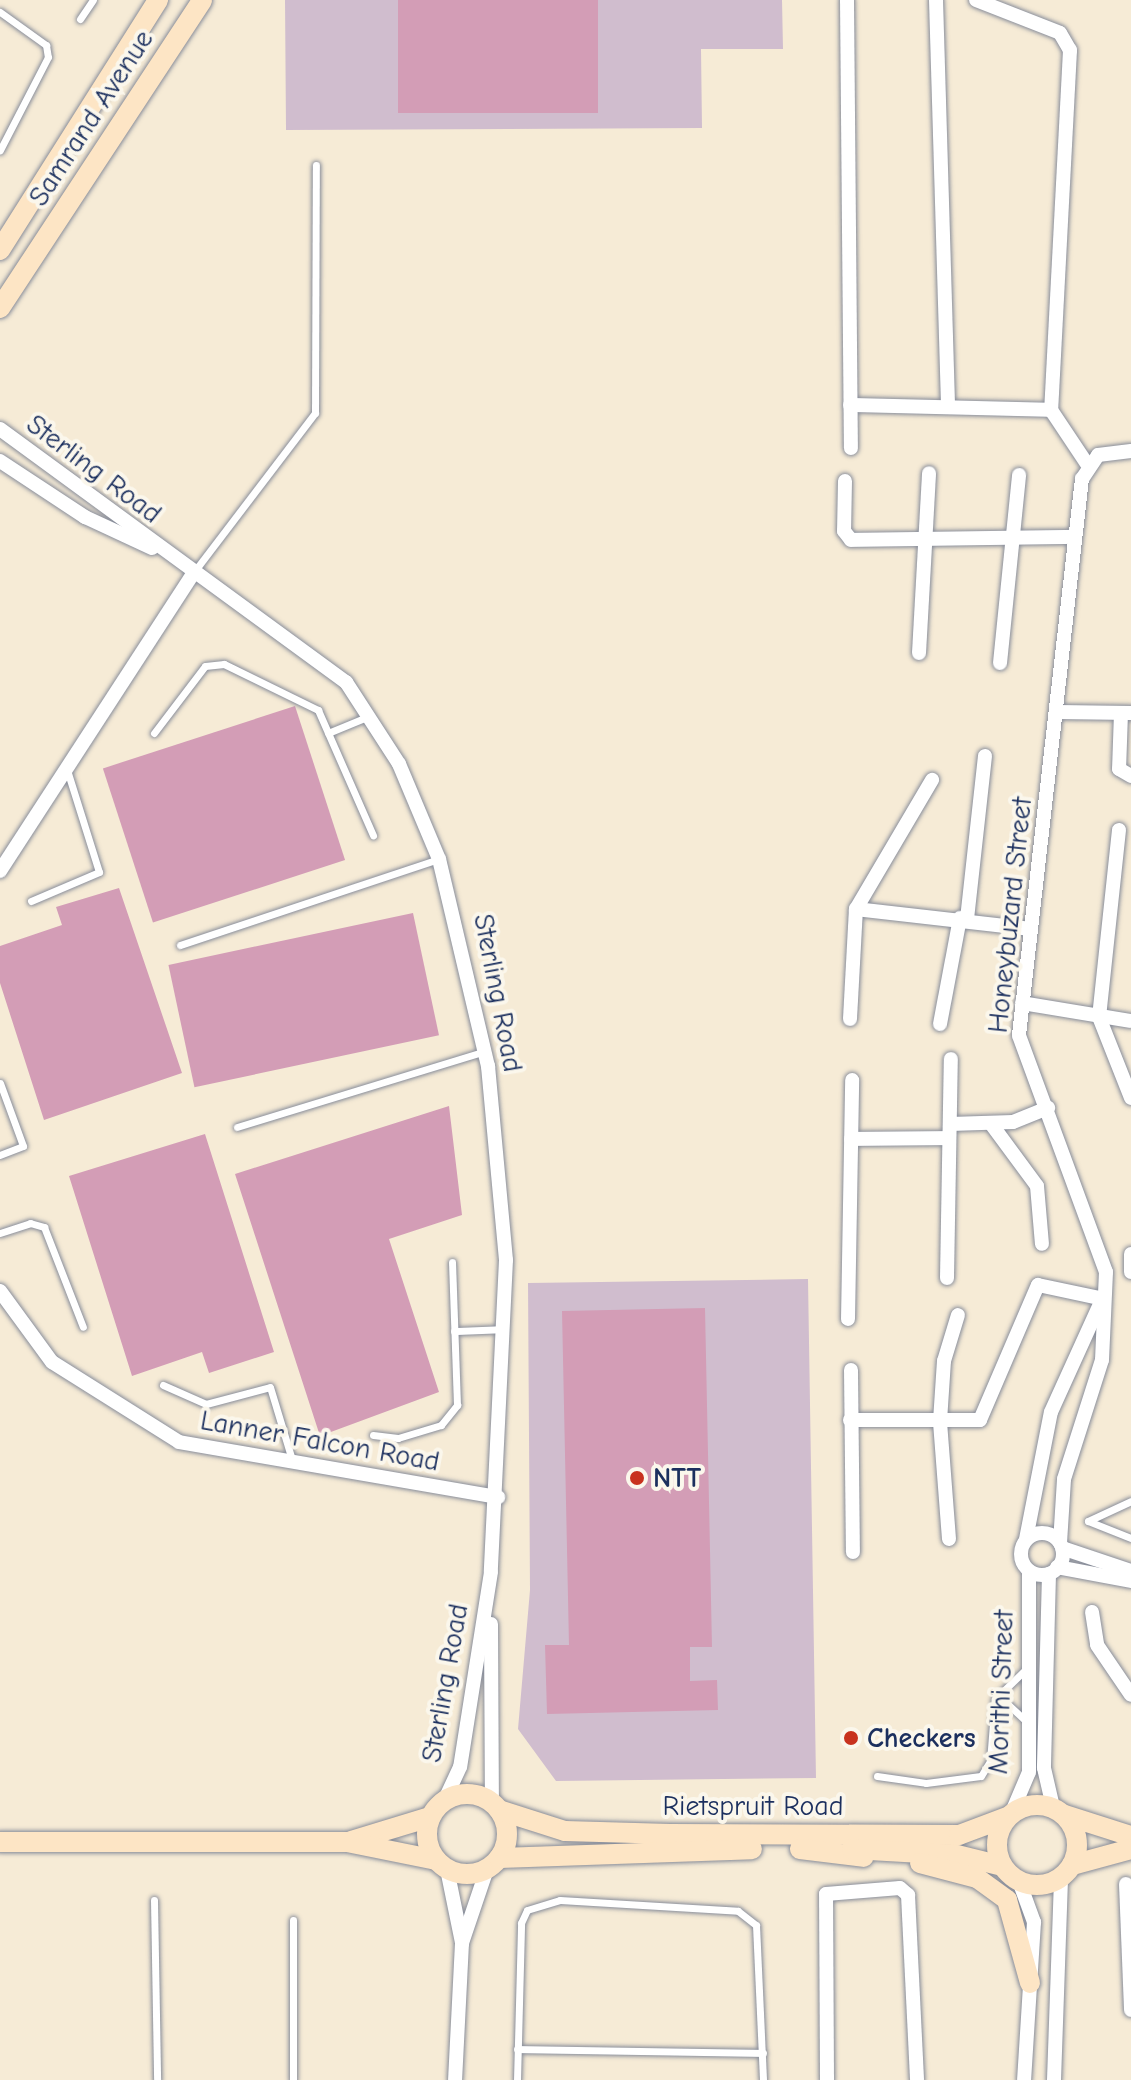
<!DOCTYPE html>
<html>
<head>
<meta charset="utf-8">
<style>
	body { margin:0 }
	#map { position:relative; width:1131px; height:2080px; overflow:hidden; background:#f6ebd6; font-family:"Comic Neue",sans-serif }
	div>[style] { position:absolute }
	[style*='--x'] { left:calc(var(--x)*1px); top:calc(var(--y)*1px); width:calc(var(--w)*1px); rotate:calc(var(--a)*1deg) }
	.industrial>* { inset:0; background:#d0bdce }
	.building>* { inset:0; background:#d39db6; transform-origin:0 0 }
	.roads { filter:drop-shadow(0 0 2px #888d9a) drop-shadow(0 0 2px #888d9a) }
	.lane>* { height:7px; margin:-3.5px; padding:0 3.5px; transform-origin:3.5px; border-radius:3.5px; background:#fff }
	.street>* { height:14px; margin:-7px; padding:0 7px; transform-origin:7px; border-radius:7px; background:#fff }
	.street>.ring { margin:-7px; padding:0; box-sizing:content-box; background:none; border:14px solid #fff; border-radius:50% }
	.secondary>* { height:20px; margin:-10px; padding:0 10px; transform-origin:10px; border-radius:10px; background:#fde5c5 }
	.secondary>.ring { margin:-10px; padding:0; box-sizing:content-box; background:none; border:20px solid #fde5c5; border-radius:50% }
	.dots>* { width:22px; height:22px; translate:-50% -50%; box-sizing:border-box; border:4px solid #fbf7ec; border-radius:50% }
	span { translate:-50% -50%; white-space:nowrap; text-align:center; line-height:1.15; -webkit-text-stroke:8px #fbf7ec; paint-order:stroke }
	.street-label { font-size:28px; color:#1b2f5e }
	.poi-label { font-size:28px; color:#1b2f5e; font-weight:700 }
	.left { translate:0 -50%; text-align:left }
</style>
</head>
<body>
<div id="map">
	<div class="industrial">
		<i style="clip-path:polygon(285px 0,782px 0,783px 49px,701px 49px,702px 128px,286px 130px)"></i>
		<i style="clip-path:polygon(808px 1279px,816px 1778px,556px 1781px,518px 1729px,530px 1590px,528px 1283px)"></i>
	</div>
	<div class="building">
		<i style="left:398px;top:0;width:200px;height:113px"></i>
		<i style="left:295px;top:706px;width:162px;height:202px;rotate:72deg"></i>
		<i style="clip-path:polygon(119px 888px,182px 1073px,44px 1120px,0 983px,0 946px,62px 925px,56px 907px)"></i>
		<i style="left:413px;top:913px;width:125px;height:250px;rotate:78deg"></i>
		<i style="clip-path:polygon(449px 1106px,462px 1215px,389px 1239px,439px 1392px,320px 1436px,235px 1174px)"></i>
		<i style="clip-path:polygon(205px 1134px,274px 1352px,209px 1373px,202px 1352px,132px 1376px,69px 1176px)"></i>
		<i style="clip-path:polygon(705px 1308px,712px 1647px,690px 1647px,690px 1681px,717px 1680px,718px 1710px,547px 1714px,545px 1645px,569px 1645px,562px 1311px)"></i>
	</div>
	<div class="roads">
		<div class="lane">
			<i style="--x:0;--y:12;--w:57;--a:35.7"></i>
			<i style="--x:46;--y:45;--w:12;--a:81"></i>
			<i style="--x:48;--y:57;--w:105;--a:117.3"></i>
			<i style="--x:80;--y:19;--w:23;--a:-56"></i>
			<i style="--x:193;--y:573;--w:201;--a:-52.7"></i>
			<i style="--x:315;--y:413;--w:248;--a:-89.8"></i>
			<i style="--x:154;--y:733;--w:84;--a:-52.7"></i>
			<i style="--x:205;--y:666;--w:19;--a:-6"></i>
			<i style="--x:224;--y:664;--w:105;--a:26.1"></i>
			<i style="--x:318;--y:710;--w:137;--a:66.3"></i>
			<i style="--x:328;--y:733;--w:42;--a:-22.3"></i>
			<i style="--x:31;--y:901;--w:74;--a:-23.1"></i>
			<i style="--x:99;--y:872;--w:107;--a:-107.4"></i>
			<i style="--x:180;--y:945;--w:273;--a:-18.4"></i>
			<i style="--x:0;--y:1083;--w:67;--a:69.9"></i>
			<i style="--x:23;--y:1146;--w:25;--a:159"></i>
			<i style="--x:237;--y:1127;--w:259;--a:-17"></i>
			<i style="--x:0;--y:1233;--w:32;--a:-18"></i>
			<i style="--x:30;--y:1223;--w:15;--a:16"></i>
			<i style="--x:44;--y:1227;--w:107;--a:68.7"></i>
			<i style="--x:454;--y:1331;--w:49;--a:-2.3"></i>
			<i style="--x:163;--y:1385;--w:47;--a:23.8"></i>
			<i style="--x:206;--y:1404;--w:66;--a:-14.9"></i>
			<i style="--x:270;--y:1387;--w:79;--a:73.2"></i>
			<i style="--x:373;--y:1435;--w:25;--a:7"></i>
			<i style="--x:398;--y:1438;--w:45;--a:-16.8"></i>
			<i style="--x:441;--y:1425;--w:26;--a:-51"></i>
			<i style="--x:457;--y:1405;--w:143;--a:-92"></i>
			<i style="--x:1088;--y:1521;--w:47;--a:-24.9"></i>
			<i style="--x:1088;--y:1521;--w:46;--a:21.6"></i>
			<i style="--x:998;--y:1695;--w:37;--a:43"></i>
			<i style="--x:877;--y:1776;--w:49;--a:8.1"></i>
			<i style="--x:926;--y:1783;--w:55;--a:-7.3"></i>
			<i style="--x:981;--y:1776;--w:17;--a:-59"></i>
			<i style="--x:990;--y:1761;--w:62;--a:-85.4"></i>
			<i style="--x:995;--y:1699;--w:42;--a:-44"></i>
			<i style="--x:154;--y:1900;--w:180;--a:89"></i>
			<i style="--x:517;--y:2049;--w:246;--a:0.9"></i>
			<i style="--x:293;--y:2080;--w:160;--a:-90"></i>
			<i style="--x:517;--y:2080;--w:157;--a:-88.5"></i>
			<i style="--x:521;--y:1923;--w:14;--a:-65"></i>
			<i style="--x:527;--y:1910;--w:34;--a:-17"></i>
			<i style="--x:560;--y:1900;--w:178;--a:3.5"></i>
			<i style="--x:738;--y:1911;--w:23;--a:38"></i>
			<i style="--x:756;--y:1925;--w:155;--a:87.4"></i>
		</div>
		<div class="street">
			<i style="--x:847;--y:0;--w:448;--a:89.5"></i>
			<i style="--x:936;--y:0;--w:407;--a:88.3"></i>
			<i style="--x:976;--y:0;--w:90;--a:21.4"></i>
			<i style="--x:1060;--y:33;--w:20;--a:60"></i>
			<i style="--x:1070;--y:50;--w:361;--a:93"></i>
			<i style="--x:850;--y:405;--w:201;--a:1.4"></i>
			<i style="--x:1051;--y:410;--w:65;--a:56.3"></i>
			<i style="--x:0;--y:429;--w:429;--a:36.2"></i>
			<i style="--x:346;--y:682;--w:98;--a:57.1"></i>
			<i style="--x:399;--y:764;--w:103;--a:67.2"></i>
			<i style="--x:439;--y:859;--w:213;--a:76.7"></i>
			<i style="--x:488;--y:1066;--w:195;--a:84.7"></i>
			<i style="--x:506;--y:1260;--w:312;--a:92.8"></i>
			<i style="--x:491;--y:1572;--w:197;--a:99"></i>
			<i style="--x:460;--y:1767;--w:38;--a:115"></i>
			<i style="--x:0;--y:461;--w:102;--a:33.4"></i>
			<i style="--x:85;--y:517;--w:74;--a:24.8"></i>
			<i style="--x:845;--y:481;--w:50;--a:91.1"></i>
			<i style="--x:844;--y:531;--w:11;--a:52"></i>
			<i style="--x:851;--y:540;--w:224;--a:-0.8"></i>
			<i style="--x:919;--y:653;--w:180;--a:-86.8"></i>
			<i style="--x:1000;--y:663;--w:189;--a:-84.2"></i>
			<i style="--x:1058;--y:712;--w:73;--a:0.8"></i>
			<i style="--x:1121;--y:713;--w:56;--a:92"></i>
			<i style="--x:1119;--y:769;--w:14;--a:30"></i>
			<i style="--x:1119;--y:830;--w:188;--a:96.1"></i>
			<i style="--x:1099;--y:1017;--w:87;--a:68.4"></i>
			<i style="--x:0;--y:871;--w:354;--a:-57"></i>
			<i style="--x:856;--y:909;--w:150;--a:-59.5"></i>
			<i style="--x:967;--y:919;--w:164;--a:-83.7"></i>
			<i style="--x:1022;--y:1003;--w:110;--a:9.4"></i>
			<i style="--x:850;--y:1019;--w:110;--a:-86.9"></i>
			<i style="--x:856;--y:909;--w:176;--a:6.5"></i>
			<i style="--x:940;--y:1024;--w:108;--a:-79.3"></i>
			<i style="--x:950;--y:1124;--w:63;--a:-1.8"></i>
			<i style="--x:1013;--y:1122;--w:38;--a:-22"></i>
			<i style="--x:992;--y:1125;--w:76;--a:53.6"></i>
			<i style="--x:1037;--y:1186;--w:58;--a:85.1"></i>
			<i style="--x:851;--y:1139;--w:98;--a:-0.6"></i>
			<i style="--x:1131;--y:1254;--w:18;--a:90"></i>
			<i style="--x:947;--y:1278;--w:219;--a:-89"></i>
			<i style="--x:0;--y:1291;--w:88;--a:53.8"></i>
			<i style="--x:52;--y:1362;--w:150;--a:32.2"></i>
			<i style="--x:179;--y:1442;--w:324;--a:9.8"></i>
			<i style="--x:848;--y:1319;--w:239;--a:-89"></i>
			<i style="--x:851;--y:1370;--w:182;--a:89.4"></i>
			<i style="--x:850;--y:1420;--w:130;--a:0"></i>
			<i style="--x:980;--y:1420;--w:147;--a:-66.8"></i>
			<i style="--x:1038;--y:1285;--w:62;--a:12"></i>
			<i class="ring" style="left:1021px;top:1533px;width:28px;height:28px"></i>
			<i style="--x:949;--y:1539;--w:118;--a:-94.4"></i>
			<i style="--x:940;--y:1421;--w:60;--a:-86.2"></i>
			<i style="--x:944;--y:1361;--w:48;--a:-73.1"></i>
			<i style="--x:1026;--y:1539;--w:129;--a:-78.9"></i>
			<i style="--x:1051;--y:1412;--w:116;--a:-65.6"></i>
			<i style="--x:1060;--y:1543;--w:64;--a:-86.4"></i>
			<i style="--x:1064;--y:1479;--w:125;--a:-72.3"></i>
			<i style="--x:1102;--y:1360;--w:88;--a:-87.4"></i>
			<i style="--x:1106;--y:1272;--w:252;--a:-110.2"></i>
			<i style="--x:1019;--y:1035;--w:560;--a:-83.54"></i>
			<i style="--x:1082;--y:479;--w:29;--a:-56"></i>
			<i style="--x:1098;--y:455;--w:33;--a:-7"></i>
			<i style="--x:1062;--y:1548;--w:73;--a:18.4"></i>
			<i style="--x:1057;--y:1567;--w:75;--a:10.7"></i>
			<i style="--x:1049;--y:1574;--w:194;--a:91.5"></i>
			<i style="--x:1044;--y:1768;--w:40;--a:77"></i>
			<i style="--x:1092;--y:1612;--w:33;--a:81"></i>
			<i style="--x:1097;--y:1645;--w:60;--a:55.8"></i>
			<i style="--x:491;--y:1624;--w:178;--a:89.7"></i>
			<i style="--x:1012;--y:1812;--w:43;--a:-67"></i>
			<i style="--x:1029;--y:1772;--w:201;--a:-90"></i>
			<i style="--x:447;--y:1869;--w:76;--a:78.5"></i>
			<i style="--x:462;--y:1943;--w:137;--a:92.9"></i>
			<i style="--x:1019;--y:1881;--w:44;--a:69.9"></i>
			<i style="--x:1034;--y:1922;--w:158;--a:93.6"></i>
			<i style="--x:1126;--y:1884;--w:126;--a:87.7"></i>
			<i style="--x:462;--y:1943;--w:78;--a:-71.3"></i>
			<i style="--x:827;--y:2080;--w:186;--a:-90.3"></i>
			<i style="--x:826;--y:1894;--w:74;--a:-4.6"></i>
			<i style="--x:900;--y:1888;--w:11;--a:41"></i>
			<i style="--x:908;--y:1895;--w:185;--a:87.2"></i>
			<i style="--x:1054;--y:2080;--w:203;--a:-88"></i>
		</div>
		<div class="secondary">
			<i style="--x:0;--y:250;--w:296;--a:-57.7"></i>
			<i style="--x:0;--y:308;--w:368;--a:-56.7"></i>
			<i class="ring" style="left:427px;top:1794px;width:60px;height:60px"></i>
			<i class="ring" style="left:997px;top:1805px;width:60px;height:60px"></i>
			<i style="--x:499;--y:1810;--w:69;--a:17.7"></i>
			<i style="--x:565;--y:1831;--w:105;--a:1.6"></i>
			<i style="--x:670;--y:1834;--w:289;--a:0.2"></i>
			<i style="--x:959;--y:1835;--w:51;--a:-20.6"></i>
			<i style="--x:1065;--y:1815;--w:69;--a:17.7"></i>
			<i style="--x:351;--y:1841;--w:83;--a:-16.9"></i>
			<i style="--x:0;--y:1842;--w:347;--a:0"></i>
			<i style="--x:347;--y:1842;--w:91;--a:11.4"></i>
			<i style="--x:800;--y:1849;--w:64;--a:7.1"></i>
			<i style="--x:852;--y:1849;--w:105;--a:3.3"></i>
			<i style="--x:957;--y:1855;--w:46;--a:13.7"></i>
			<i style="--x:499;--y:1858;--w:253;--a:-2"></i>
			<i style="--x:920;--y:1863;--w:59;--a:14.7"></i>
			<i style="--x:977;--y:1878;--w:37;--a:36"></i>
			<i style="--x:1007;--y:1900;--w:86;--a:74.5"></i>
			<i style="--x:1072;--y:1865;--w:61;--a:-15.2"></i>
		</div>
	</div>
	<div class="dots">
		<i style="left:637px;top:1478px;background:#c8321e"></i>
		<i style="left:851px;top:1738px;background:#c8321e"></i>
	</div>
	<div class="street-label">
		<span style="left:91px;top:118px;rotate:-57deg">Samrand Avenue</span>
		<span style="left:94px;top:469px;rotate:37deg">Sterling Road</span>
		<span style="left:1010px;top:915px;rotate:-84deg">Honeybuzard Street</span>
		<span style="left:498px;top:993px;rotate:79deg">Sterling Road</span>
		<span style="left:320px;top:1441px;rotate:10deg">Lanner Falcon Road</span>
		<span style="left:445px;top:1683px;rotate:-80deg">Sterling Road</span>
		<span style="left:1001px;top:1692px;rotate:-88deg">Morithi Street</span>
		<span style="left:753px;top:1806px">Rietspruit Road</span>
	</div>
	<div class="poi-label">
		<span class="left" style="left:653px;top:1478px">NTT</span>
		<span class="left" style="left:867px;top:1738px">Checkers</span>
	</div>
</div>
</body>
</html>
